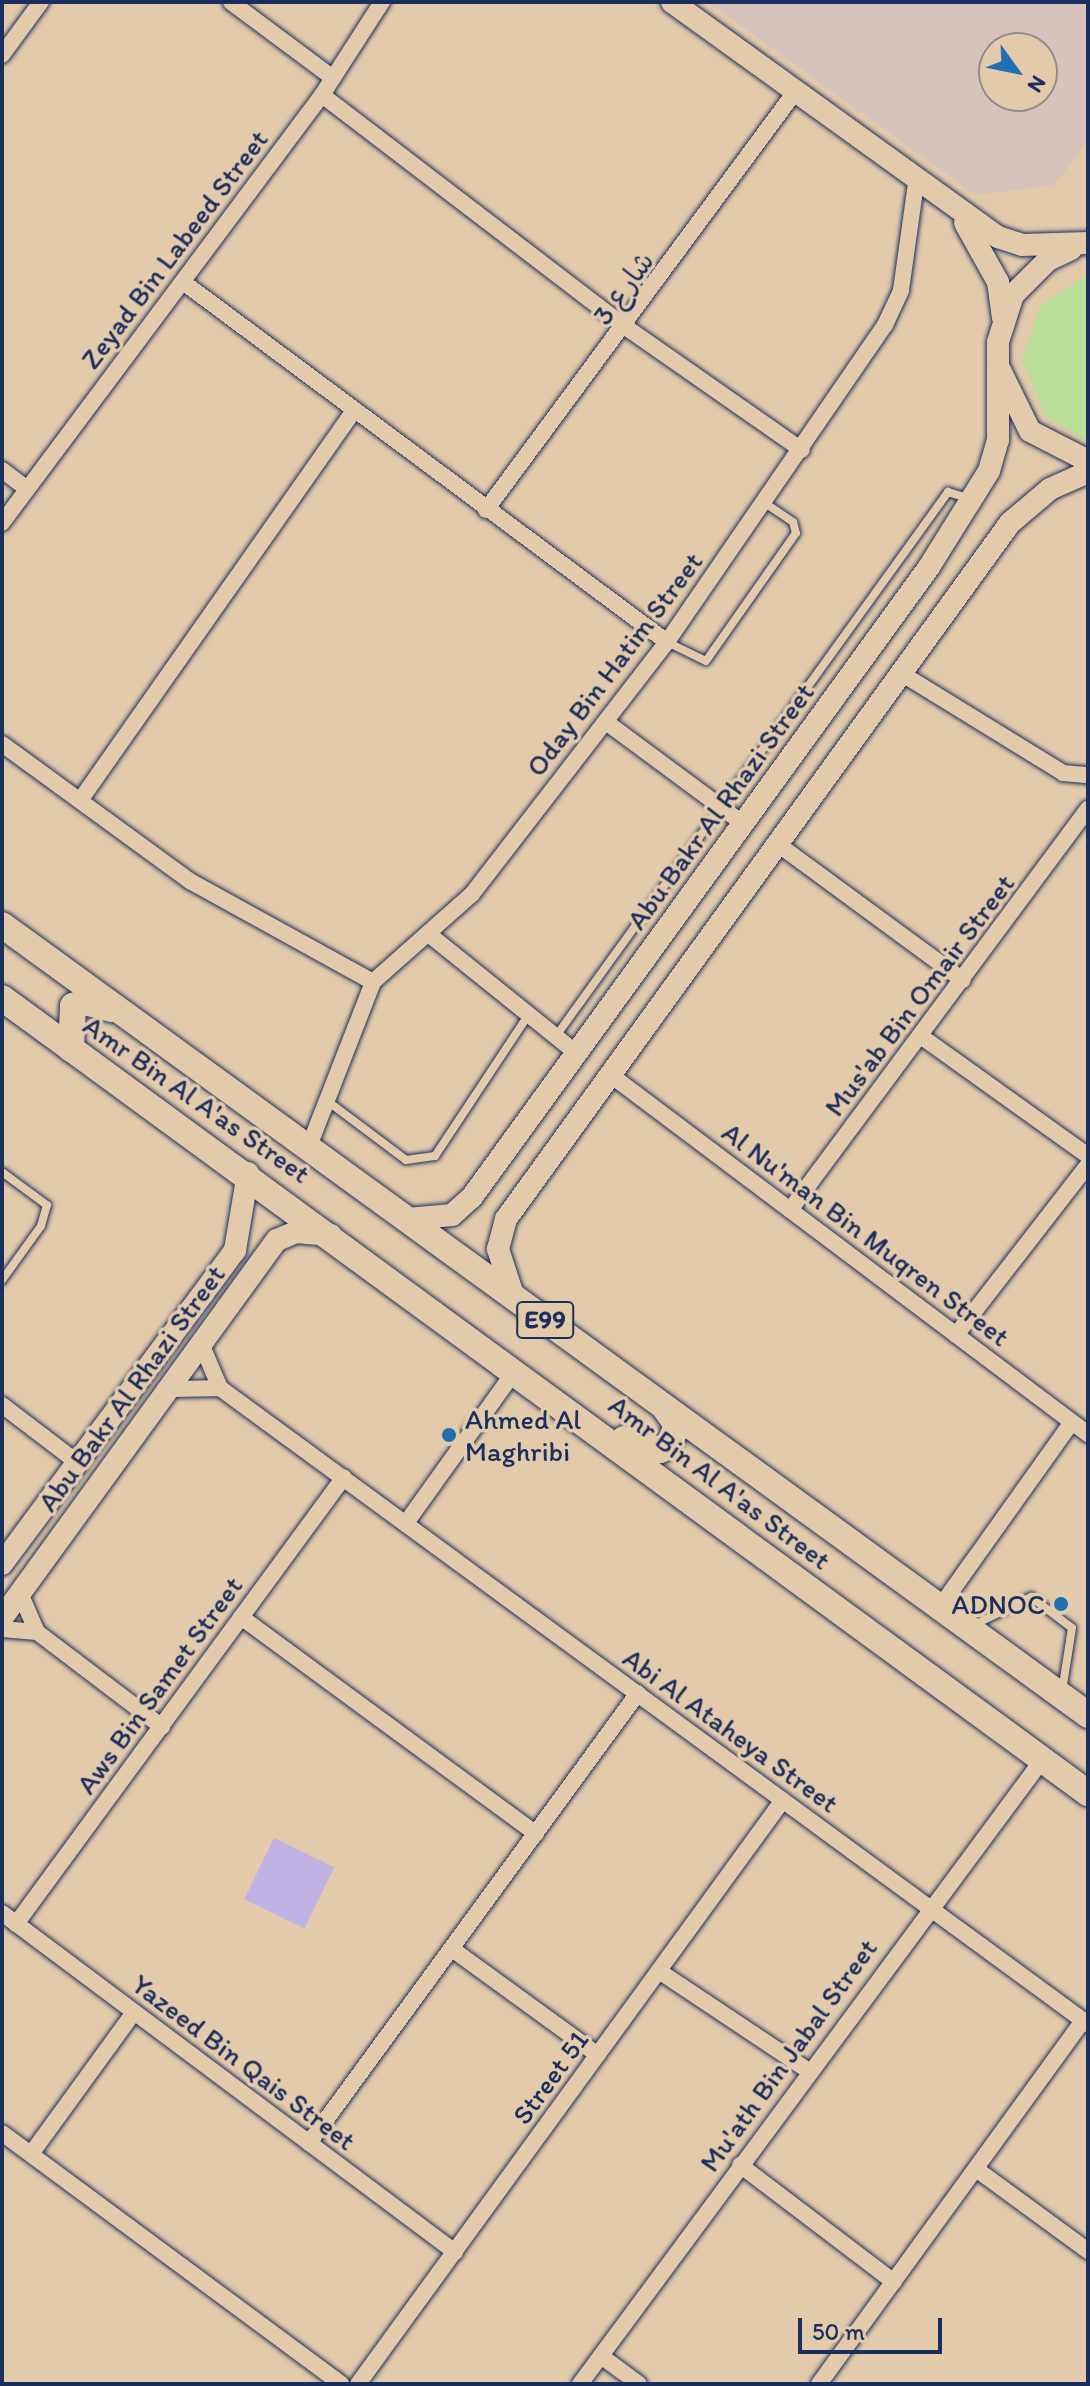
<!DOCTYPE html>
<html>
<head>
<meta charset="utf-8">
<style>
	body { margin:0 }
	#map { position:relative; width:1090px; height:2386px; overflow:hidden; background:#e3caab; font-family:Itim,"Playpen Sans Arabic",sans-serif }
	div>[style] { position:absolute }
	[style*='--x'] { left:calc(var(--x)*1px); top:calc(var(--y)*1px); width:calc(var(--w)*1px); rotate:calc(var(--a)*1deg) }
	.built>* { inset:0; background:#d8c3bc }
	.green>* { inset:0; background:#badf99 }
	.building>* { inset:0; background:#c0b3e4; transform-origin:0 0 }
	.roads { filter:drop-shadow(0 0 2px #1b2f5e) drop-shadow(0 0 2px #1b2f5e) }
	.lane>* { height:8px; margin:-4px; padding:0 4px; transform-origin:4px; border-radius:4px; background:#e3caab }
	.street>* { height:16px; margin:-8px; padding:0 8px; transform-origin:8px; border-radius:8px; background:#e3caab }
	.secondary>* { height:22px; margin:-11px; padding:0 11px; transform-origin:11px; border-radius:11px; background:#e3caab }
	.primary>* { height:26px; margin:-13px; padding:0 13px; transform-origin:13px; border-radius:13px; background:#e3caab }
	.dots>* { width:22px; height:22px; translate:-50% -50%; box-sizing:border-box; border:4px solid #e3caab; border-radius:50% }
	span { translate:-50% -50%; white-space:nowrap; text-align:center; line-height:1.15; -webkit-text-stroke:7px #e3caab; paint-order:stroke }
	.shield-label span { padding:2px 6px; background:#e3caab; border:2px solid; border-radius:6px; -webkit-text-stroke-width:0 }
	.shield-label { font-size:26px; color:#1b2f5e; font-weight:700 }
	.street-label { font-size:28px; color:#1b2f5e }
	.poi-label { font-size:28px; color:#1b2f5e }
	.left { translate:0 -50%; text-align:left }
	.right { translate:-100% -50%; text-align:right }
	.frame { position:absolute; inset:0; border:4px solid #1b2f5e; pointer-events:none }
	.north { position:absolute; left:978px; top:32px; width:80px; height:80px; box-sizing:border-box; background:#e3caab; border:2px solid #938c8c; border-radius:50%; rotate:123deg; font-size:22px; font-weight:700; line-height:32px; text-align:center; color:#1b2f5e }
	.north::after { content:''; display:block; margin:auto; width:28px; height:36px; background:#1f6fb2; clip-path:polygon(50% 0,100% 100%,50% 72%,0 100%) }
	.scale { position:absolute; left:798px; top:2318px; width:144px; height:36px; box-sizing:border-box; border:4px solid #1b2f5e; border-top:0; padding-left:10px; font-size:24px; line-height:28px; white-space:nowrap; color:#1b2f5e; -webkit-text-stroke:6px #e3caab; paint-order:stroke }
</style>
</head>
<body>
<div id="map">
	<div class="built">
		<i style="clip-path:polygon(evenodd,708px 2px,1088px 2px,1088px 141px,1054px 185px,975px 195px,708px 2px,994px 48px,1042px 48px,1042px 96px,994px 96px,994px 48px)"></i>
	</div>
	<div class="green">
		<i style="clip-path:polygon(1088px 274px,1088px 441px,1045px 416px,1022px 359px,1041px 305px)"></i>
	</div>
	<div class="building">
		<i style="left:274px;top:1838px;width:67px;height:68px;rotate:26deg"></i>
	</div>
	<div class="roads">
		<div class="lane">
			<i style="--x:667;--y:642;--w:43;--a:26"></i>
			<i style="--x:706;--y:661;--w:156;--a:-54.9"></i>
			<i style="--x:796;--y:533;--w:11;--a:-105"></i>
			<i style="--x:793;--y:522;--w:34;--a:-146"></i>
			<i style="--x:556;--y:1036;--w:671;--a:-54.22"></i>
			<i style="--x:948;--y:492;--w:21;--a:17"></i>
			<i style="--x:330;--y:1103;--w:95;--a:36.9"></i>
			<i style="--x:406;--y:1160;--w:29;--a:-8"></i>
			<i style="--x:435;--y:1156;--w:170;--a:-56.5"></i>
			<i style="--x:2;--y:1172;--w:56;--a:36.3"></i>
			<i style="--x:47;--y:1205;--w:22;--a:106"></i>
			<i style="--x:41;--y:1226;--w:67;--a:125.8"></i>
			<i style="--x:974;--y:1625;--w:64;--a:-26.2"></i>
			<i style="--x:1031;--y:1597;--w:51;--a:37.1"></i>
			<i style="--x:1072;--y:1628;--w:64;--a:99"></i>
		</div>
		<div class="street">
			<i style="--x:231;--y:2;--w:127;--a:36.7"></i>
			<i style="--x:2;--y:55;--w:66;--a:-53.7"></i>
			<i style="--x:322;--y:95;--w:384;--a:37.4"></i>
			<i style="--x:627;--y:328;--w:213;--a:34.9"></i>
			<i style="--x:183;--y:282;--w:603;--a:36.64"></i>
			<i style="--x:2;--y:470;--w:31;--a:37"></i>
			<i style="--x:486;--y:510;--w:520;--a:-53.53"></i>
			<i style="--x:2;--y:523;--w:534;--a:-53.22"></i>
			<i style="--x:322;--y:95;--w:111;--a:-57.2"></i>
			<i style="--x:904;--y:675;--w:187;--a:31.6"></i>
			<i style="--x:1063;--y:773;--w:25;--a:5"></i>
			<i style="--x:606;--y:722;--w:172;--a:36.5"></i>
			<i style="--x:2;--y:744;--w:233;--a:36.1"></i>
			<i style="--x:190;--y:881;--w:209;--a:28.9"></i>
			<i style="--x:81;--y:799;--w:473;--a:-54.9"></i>
			<i style="--x:779;--y:845;--w:228;--a:36.3"></i>
			<i style="--x:431;--y:936;--w:189;--a:38.8"></i>
			<i style="--x:922;--y:1037;--w:204;--a:35.6"></i>
			<i style="--x:612;--y:1076;--w:596;--a:36.95"></i>
			<i style="--x:308;--y:1149;--w:179;--a:-68.7"></i>
			<i style="--x:373;--y:982;--w:132;--a:-41.6"></i>
			<i style="--x:472;--y:894;--w:319;--a:-52.3"></i>
			<i style="--x:667;--y:642;--w:385;--a:-55.5"></i>
			<i style="--x:885;--y:325;--w:38;--a:-65"></i>
			<i style="--x:901;--y:290;--w:108;--a:-82"></i>
			<i style="--x:790;--y:1210;--w:500;--a:-53.4"></i>
			<i style="--x:956;--y:1335;--w:215;--a:-52.2"></i>
			<i style="--x:200;--y:1341;--w:51;--a:66.9"></i>
			<i style="--x:220;--y:1388;--w:1076;--a:36.23"></i>
			<i style="--x:165;--y:1389;--w:55;--a:-1"></i>
			<i style="--x:2;--y:1405;--w:96;--a:37.3"></i>
			<i style="--x:406;--y:1523;--w:187;--a:-54.4"></i>
			<i style="--x:20;--y:1593;--w:43;--a:66.4"></i>
			<i style="--x:940;--y:1607;--w:227;--a:-54.5"></i>
			<i style="--x:241;--y:1617;--w:366;--a:36.3"></i>
			<i style="--x:2;--y:1629;--w:35;--a:5"></i>
			<i style="--x:37;--y:1632;--w:157;--a:37.2"></i>
			<i style="--x:2;--y:1913;--w:566;--a:36.81"></i>
			<i style="--x:16;--y:1924;--w:554;--a:-53.73"></i>
			<i style="--x:452;--y:1949;--w:180;--a:36"></i>
			<i style="--x:659;--y:1971;--w:180;--a:33.7"></i>
			<i style="--x:2;--y:2133;--w:422;--a:36.5"></i>
			<i style="--x:309;--y:2143;--w:557;--a:-53.83"></i>
			<i style="--x:31;--y:2154;--w:175;--a:-54"></i>
			<i style="--x:740;--y:2165;--w:193;--a:37.2"></i>
			<i style="--x:976;--y:2169;--w:139;--a:36.2"></i>
			<i style="--x:601;--y:2356;--w:47;--a:36.4"></i>
			<i style="--x:358;--y:2384;--w:722;--a:-53.96"></i>
			<i style="--x:580;--y:2384;--w:778;--a:-53.47"></i>
			<i style="--x:819;--y:2384;--w:449;--a:-54"></i>
		</div>
		<div class="secondary">
			<i style="--x:672;--y:2;--w:402;--a:35.8"></i>
			<i style="--x:998;--y:237;--w:25;--a:18"></i>
			<i style="--x:1022;--y:245;--w:66;--a:-1.7"></i>
			<i style="--x:965;--y:223;--w:68;--a:60.8"></i>
			<i style="--x:998;--y:282;--w:36;--a:82"></i>
			<i style="--x:1071;--y:249;--w:25;--a:154"></i>
			<i style="--x:1048;--y:260;--w:49;--a:135"></i>
			<i style="--x:1013;--y:295;--w:49;--a:107.7"></i>
			<i style="--x:998;--y:342;--w:24;--a:90"></i>
			<i style="--x:998;--y:366;--w:72;--a:63.8"></i>
			<i style="--x:1030;--y:431;--w:65;--a:27.3"></i>
			<i style="--x:407;--y:1219;--w:45;--a:-5.1"></i>
			<i style="--x:452;--y:1215;--w:27;--a:-42"></i>
			<i style="--x:472;--y:1197;--w:778;--a:-54.04"></i>
			<i style="--x:929;--y:567;--w:113;--a:-58"></i>
			<i style="--x:989;--y:471;--w:32;--a:-74"></i>
			<i style="--x:998;--y:440;--w:74;--a:-90"></i>
			<i style="--x:514;--y:1298;--w:52;--a:-108.1"></i>
			<i style="--x:498;--y:1249;--w:31;--a:-75"></i>
			<i style="--x:506;--y:1219;--w:859;--a:-54.09"></i>
			<i style="--x:1010;--y:523;--w:52;--a:-40.4"></i>
			<i style="--x:1050;--y:489;--w:42;--a:-24.1"></i>
			<i style="--x:2;--y:1564;--w:391;--a:-53.4"></i>
			<i style="--x:235;--y:1250;--w:78;--a:-80.4"></i>
			<i style="--x:2;--y:1618;--w:467;--a:-54"></i>
			<i style="--x:277;--y:1240;--w:21;--a:-23"></i>
			<i style="--x:296;--y:1232;--w:35;--a:5"></i>
		</div>
		<div class="primary">
			<i style="--x:2;--y:925;--w:1343;--a:36.03"></i>
			<i style="--x:2;--y:998;--w:1346;--a:36.21"></i>
			<i style="--x:71;--y:1049;--w:43;--a:-87.3"></i>
			<i style="--x:73;--y:1006;--w:12;--a:-20"></i>
			<i style="--x:84;--y:1002;--w:29;--a:14"></i>
			<i style="--x:624;--y:1439;--w:38;--a:17"></i>
			<i style="--x:660;--y:1450;--w:10;--a:-29"></i>
			<i style="--x:669;--y:1445;--w:22;--a:-68"></i>
			<i style="--x:677;--y:1425;--w:22;--a:-126"></i>
		</div>
	</div>
	<div class="dots">
		<i style="left:449px;top:1435px;background:#1f6fb2"></i>
		<i style="left:1061px;top:1604px;background:#1f6fb2"></i>
	</div>
	<div class="shield-label">
		<span style="left:545px;top:1320px">E99</span>
	</div>
	<div class="street-label">
		<span style="left:174px;top:249px;rotate:-53deg">Zeyad Bin Labeed Street</span>
		<span style="left:623px;top:288px;rotate:-54deg">شارع 3</span>
		<span style="left:614px;top:664px;rotate:-53deg">Oday Bin Hatim Street</span>
		<span style="left:720px;top:806px;rotate:-54deg">Abu Bakr Al Rhazi Street</span>
		<span style="left:919px;top:995px;rotate:-53deg">Mus'ab Bin Omair Street</span>
		<span style="left:197px;top:1099px;rotate:35deg">Amr Bin Al A'as Street</span>
		<span style="left:866px;top:1234px;rotate:37deg">Al Nu'man Bin Muqren Street</span>
		<span style="left:131px;top:1388px;rotate:-54deg">Abu Bakr Al Rhazi Street</span>
		<span style="left:720px;top:1482px;rotate:37deg">Amr Bin Al A'as Street</span>
		<span style="left:159px;top:1685px;rotate:-54deg">Aws Bin Samet Street</span>
		<span style="left:731px;top:1730px;rotate:36deg">Abi Al Ataheya Street</span>
		<span style="left:788px;top:2055px;rotate:-54deg">Mu'ath Bin Jabal Street</span>
		<span style="left:244px;top:2062px;rotate:37deg">Yazeed Bin Qais Street</span>
		<span style="left:550px;top:2077px;rotate:-54deg">Street 51</span>
	</div>
	<div class="poi-label">
		<span class="left" style="left:465px;top:1435px">Ahmed Al<br>Maghribi</span>
		<span class="right" style="left:1045px;top:1604px">ADNOC</span>
	</div>
	<div class="frame"></div>
	<div class="north">N</div>
	<div class="scale">50 m</div>
</div>
</body>
</html>
